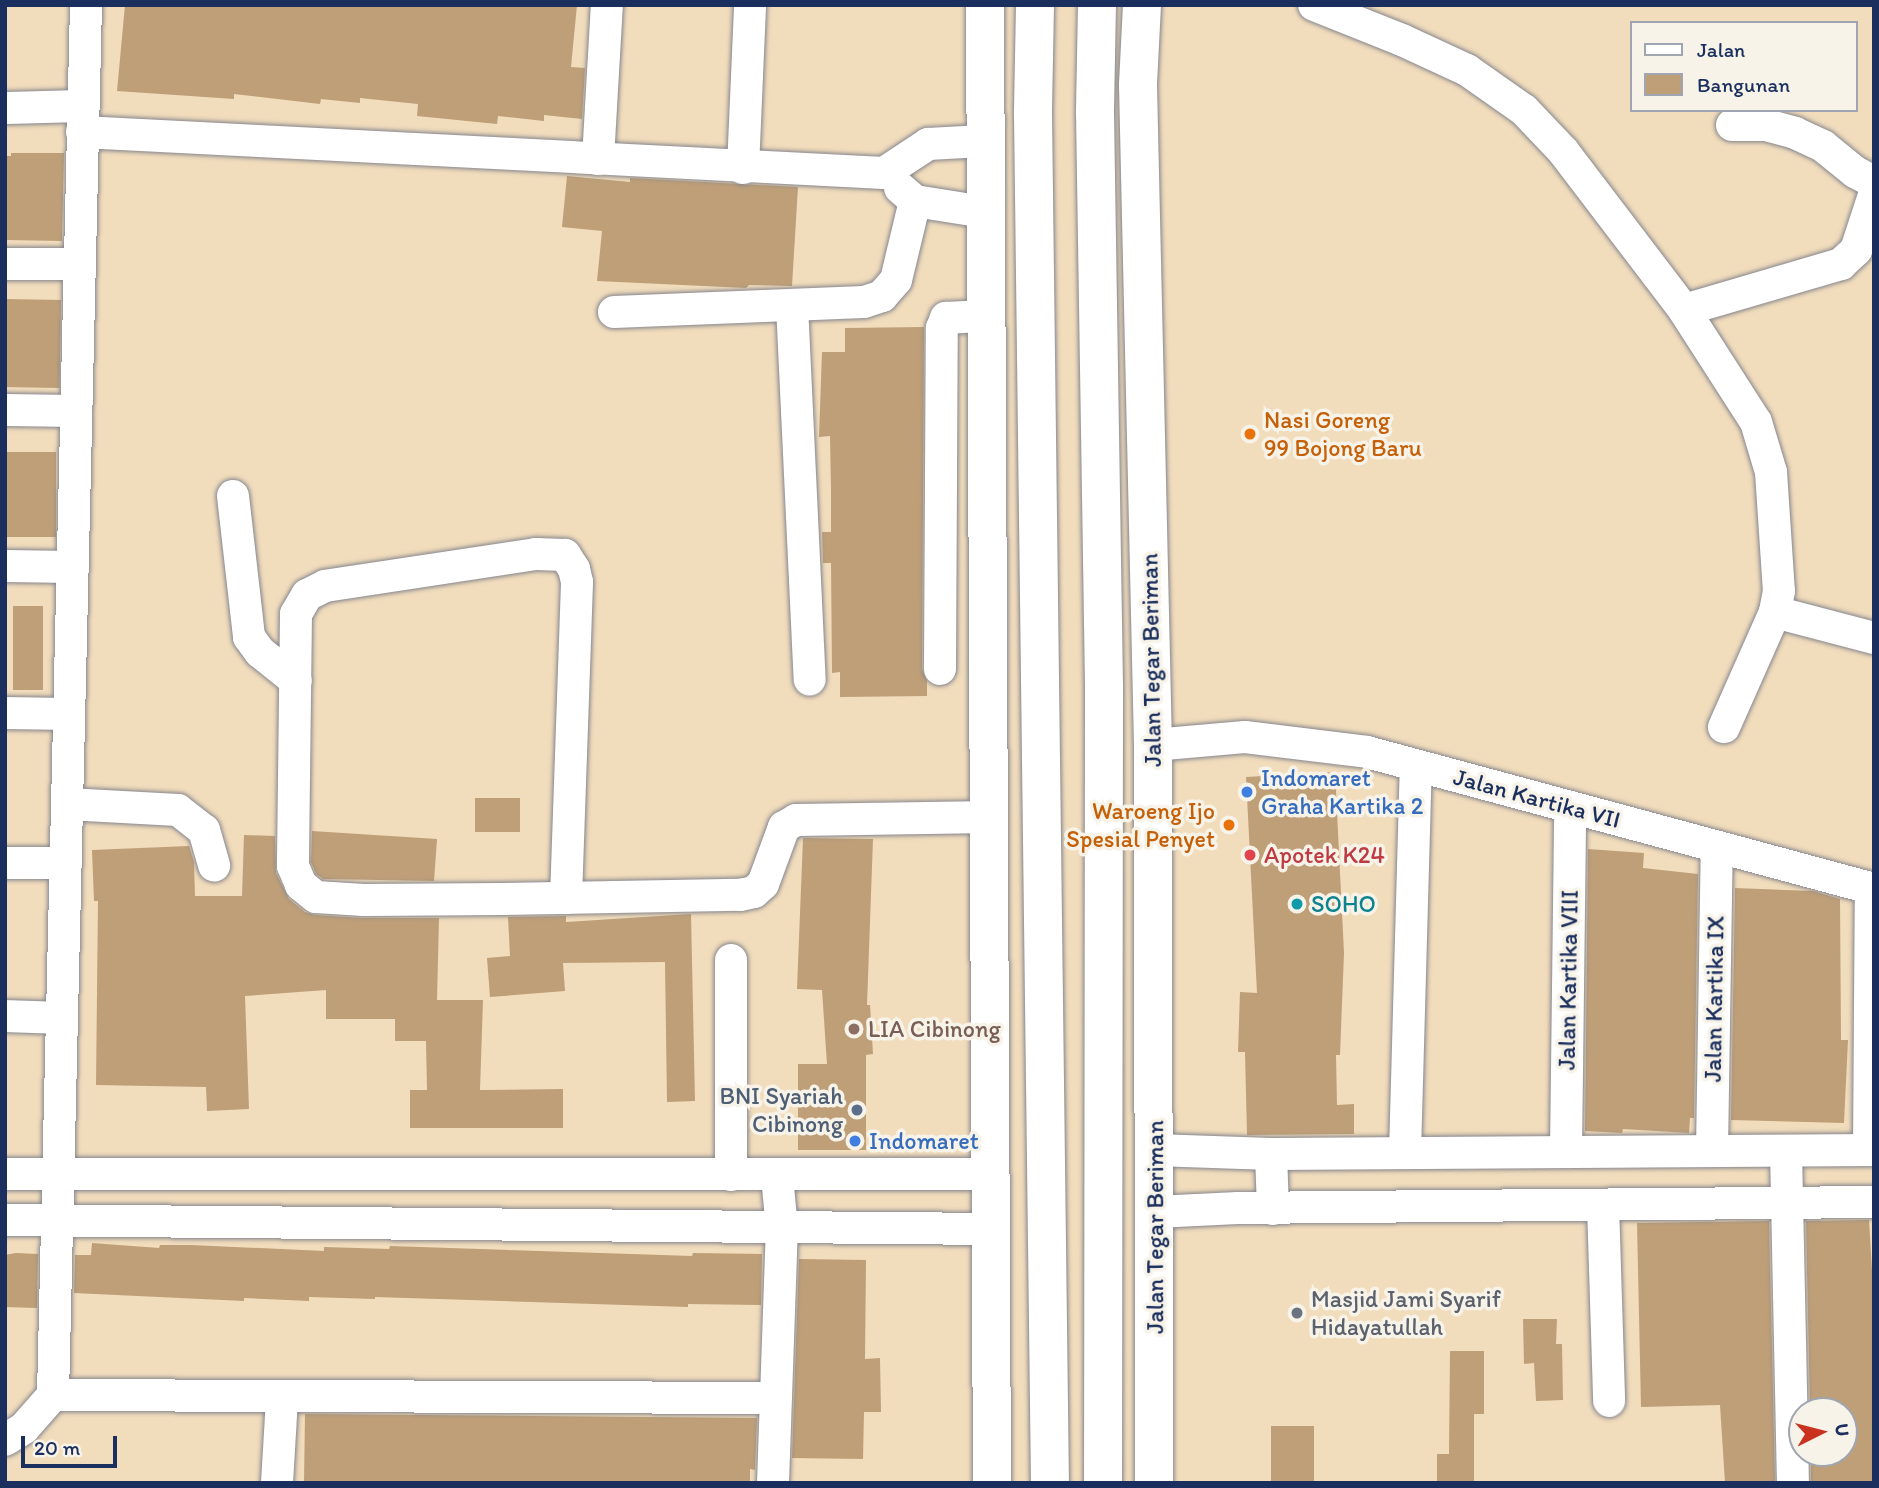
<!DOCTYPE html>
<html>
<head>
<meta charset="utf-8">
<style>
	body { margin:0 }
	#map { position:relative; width:1879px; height:1488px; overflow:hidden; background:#f1dcbc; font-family:Itim,sans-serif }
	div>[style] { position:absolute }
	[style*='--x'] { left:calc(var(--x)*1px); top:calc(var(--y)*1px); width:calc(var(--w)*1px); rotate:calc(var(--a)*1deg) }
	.building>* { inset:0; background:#be9f78; transform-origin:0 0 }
	.roads { filter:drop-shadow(0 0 2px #86868d) drop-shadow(0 0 2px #86868d) }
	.minor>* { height:32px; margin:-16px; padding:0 16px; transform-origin:16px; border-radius:16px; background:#fff }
	.primary>* { height:38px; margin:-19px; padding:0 19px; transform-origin:19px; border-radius:19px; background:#fff }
	.dots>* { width:19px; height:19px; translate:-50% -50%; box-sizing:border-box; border:4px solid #f7f3e8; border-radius:50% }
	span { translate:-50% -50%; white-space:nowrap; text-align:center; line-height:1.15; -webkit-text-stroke:7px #f7f3e8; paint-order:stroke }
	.food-label { font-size:24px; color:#c56008 }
	.left { translate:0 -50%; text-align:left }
	.right { translate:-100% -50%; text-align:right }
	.street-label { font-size:24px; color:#1b2f5e }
	.shop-label { font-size:24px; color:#366cbe }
	.health-label { font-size:24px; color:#be3a42 }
	.culture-label { font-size:24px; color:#0d838f }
	.education-label { font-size:24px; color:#785e54 }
	.service-label { font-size:24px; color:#4e5e75 }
	.worship-label { font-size:24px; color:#5b616d }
	.frame { position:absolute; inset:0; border:7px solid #1b2f5e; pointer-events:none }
	.legend { position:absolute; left:1630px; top:21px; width:228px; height:91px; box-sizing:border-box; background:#f7f3e8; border:2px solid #9fa5b1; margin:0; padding:9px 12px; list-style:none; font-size:21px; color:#1b2f5e }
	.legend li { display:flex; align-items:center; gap:14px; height:35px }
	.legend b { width:35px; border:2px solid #9fa5b1 }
	.north { position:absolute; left:1788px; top:1397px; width:70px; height:70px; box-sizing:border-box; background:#f7f3e8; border:2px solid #9fa5b1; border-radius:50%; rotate:84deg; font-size:19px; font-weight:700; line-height:28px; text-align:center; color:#1b2f5e }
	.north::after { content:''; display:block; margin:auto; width:24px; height:32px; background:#c8321e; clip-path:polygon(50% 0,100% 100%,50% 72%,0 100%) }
	.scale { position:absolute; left:21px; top:1436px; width:96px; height:32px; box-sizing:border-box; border:4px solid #1b2f5e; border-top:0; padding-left:9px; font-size:21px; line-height:24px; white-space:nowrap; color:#1b2f5e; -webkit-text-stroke:5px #f7f3e8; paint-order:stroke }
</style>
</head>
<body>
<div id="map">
	<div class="building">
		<i style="clip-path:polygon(125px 5px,577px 5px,571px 67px,585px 68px,582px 119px,544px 115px,544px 121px,498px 116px,497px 124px,417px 116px,418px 104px,360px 98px,360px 103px,321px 99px,320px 104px,234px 94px,234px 99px,117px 91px)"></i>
		<i style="clip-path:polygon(11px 153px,64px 153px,62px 241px,5px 240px,5px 156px,11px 156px)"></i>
		<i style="clip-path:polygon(567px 176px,630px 182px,630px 178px,798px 187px,792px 286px,749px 285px,746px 288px,597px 281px,602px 231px,562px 227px)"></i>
		<i style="left:61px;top:300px;width:88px;height:56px;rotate:91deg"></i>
		<i style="clip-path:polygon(924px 327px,922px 669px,927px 681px,927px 696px,840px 697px,840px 672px,832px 673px,831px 563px,823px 563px,822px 532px,831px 532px,831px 490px,830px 436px,819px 437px,822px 352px,845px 352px,845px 328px)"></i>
		<i style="left:5px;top:452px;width:51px;height:85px"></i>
		<i style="left:13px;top:606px;width:30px;height:84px"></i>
		<i style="clip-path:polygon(1335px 772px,1344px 953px,1340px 1055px,1336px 1055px,1337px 1105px,1354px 1104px,1354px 1134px,1247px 1135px,1245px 1052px,1238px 1052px,1240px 992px,1257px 993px,1246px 777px)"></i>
		<i style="left:475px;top:798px;width:45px;height:34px"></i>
		<i style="clip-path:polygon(312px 831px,437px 839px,434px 881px,323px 879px,316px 874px,311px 862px)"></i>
		<i style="clip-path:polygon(244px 835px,275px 836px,276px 873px,289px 899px,305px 912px,315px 915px,363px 918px,439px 918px,437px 1000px,483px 1000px,480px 1090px,563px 1089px,563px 1128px,410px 1128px,410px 1090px,427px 1090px,426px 1041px,395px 1041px,395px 1019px,326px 1019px,326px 990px,245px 996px,249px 1109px,207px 1111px,206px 1087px,96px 1085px,98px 901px,94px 901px,92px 850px,189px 846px,194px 862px,195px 896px,242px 896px)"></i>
		<i style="clip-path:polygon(803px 838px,873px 839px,867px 1005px,870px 1005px,873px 1054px,866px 1055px,866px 1150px,798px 1150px,798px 1064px,827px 1064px,822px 990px,797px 989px)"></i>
		<i style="clip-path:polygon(1588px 849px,1644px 853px,1643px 868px,1698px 874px,1694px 1118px,1690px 1118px,1689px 1133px,1623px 1129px,1622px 1133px,1585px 1131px)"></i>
		<i style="clip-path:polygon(1735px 888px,1813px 891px,1840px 899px,1841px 1040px,1848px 1040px,1844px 1123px,1731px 1120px)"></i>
		<i style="clip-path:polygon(691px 914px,695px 1101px,667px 1102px,665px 962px,563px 963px,565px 991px,490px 997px,487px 958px,510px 956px,508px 917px,566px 916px,566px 922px)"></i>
		<i style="clip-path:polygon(1869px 1220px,1874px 1304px,1874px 1482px,1811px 1483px,1811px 1453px,1844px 1453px,1844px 1411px,1810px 1411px,1806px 1221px)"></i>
		<i style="clip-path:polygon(1769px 1221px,1775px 1483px,1725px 1483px,1720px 1405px,1641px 1407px,1637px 1223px)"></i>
		<i style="clip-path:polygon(92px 1243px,159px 1248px,160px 1245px,191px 1245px,324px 1251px,324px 1247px,389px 1249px,390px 1246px,692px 1256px,693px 1253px,762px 1254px,761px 1305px,688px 1304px,688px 1307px,375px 1297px,375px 1299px,309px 1297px,309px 1301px,244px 1298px,244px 1301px,74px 1293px,75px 1255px,91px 1255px)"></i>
		<i style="clip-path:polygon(16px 1253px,38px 1254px,37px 1308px,5px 1307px,5px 1255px)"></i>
		<i style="clip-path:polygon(799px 1259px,866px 1260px,865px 1359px,880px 1358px,881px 1412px,864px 1412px,863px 1459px,792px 1458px)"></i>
		<i style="clip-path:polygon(1523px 1319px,1557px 1319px,1556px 1344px,1562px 1344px,1563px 1400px,1536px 1401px,1534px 1363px,1524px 1364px)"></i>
		<i style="clip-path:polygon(1450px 1351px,1484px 1351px,1484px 1414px,1474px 1414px,1474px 1483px,1437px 1483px,1437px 1454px,1449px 1454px)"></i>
		<i style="clip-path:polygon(305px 1414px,757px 1418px,755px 1470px,750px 1469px,750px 1483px,304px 1483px)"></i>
		<i style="left:1271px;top:1426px;width:43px;height:57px"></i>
	</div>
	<div class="roads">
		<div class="minor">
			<i style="--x:1314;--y:5;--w:95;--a:21.7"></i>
			<i style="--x:1402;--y:40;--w:72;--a:24.8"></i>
			<i style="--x:1467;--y:70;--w:70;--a:35.1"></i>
			<i style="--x:1524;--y:110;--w:57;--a:46.4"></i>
			<i style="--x:1563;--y:151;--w:200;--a:52.7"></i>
			<i style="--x:1684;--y:310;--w:133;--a:57.3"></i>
			<i style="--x:1756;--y:422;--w:52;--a:73.3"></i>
			<i style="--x:1771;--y:472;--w:119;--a:86.2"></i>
			<i style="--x:1779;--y:591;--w:21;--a:101"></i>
			<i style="--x:1775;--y:612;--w:126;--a:113.9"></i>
			<i style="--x:5;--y:108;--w:78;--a:-1.5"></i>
			<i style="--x:1732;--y:125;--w:34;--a:0"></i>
			<i style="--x:1766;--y:125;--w:30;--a:15"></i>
			<i style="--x:1795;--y:133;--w:31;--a:25"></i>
			<i style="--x:1823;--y:146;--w:41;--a:39.1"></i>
			<i style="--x:1855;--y:172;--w:21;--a:28"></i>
			<i style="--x:82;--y:132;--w:803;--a:2.93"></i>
			<i style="--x:884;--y:173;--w:53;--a:-33.4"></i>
			<i style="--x:928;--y:144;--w:55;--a:-3.1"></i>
			<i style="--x:598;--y:159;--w:154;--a:-86.7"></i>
			<i style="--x:743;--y:168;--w:163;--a:-87.5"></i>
			<i style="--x:900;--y:188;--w:20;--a:41"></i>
			<i style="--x:915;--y:201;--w:70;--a:9.1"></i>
			<i style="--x:5;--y:264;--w:74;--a:0"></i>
			<i style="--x:792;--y:305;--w:375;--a:87.3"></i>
			<i style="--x:1684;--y:310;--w:164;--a:-16.3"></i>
			<i style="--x:1841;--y:264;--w:21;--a:-43"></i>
			<i style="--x:1856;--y:250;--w:58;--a:-71.9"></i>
			<i style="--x:614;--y:312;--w:250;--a:-2.3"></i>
			<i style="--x:864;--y:302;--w:19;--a:-18"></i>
			<i style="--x:882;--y:296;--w:21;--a:-49"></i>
			<i style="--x:896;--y:280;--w:81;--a:-76.5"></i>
			<i style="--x:5;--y:410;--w:71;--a:0.8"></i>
			<i style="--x:233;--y:496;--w:142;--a:83.5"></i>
			<i style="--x:249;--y:637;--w:19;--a:54"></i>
			<i style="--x:260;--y:652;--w:46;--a:38.9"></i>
			<i style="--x:5;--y:566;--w:68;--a:0.8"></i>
			<i style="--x:1775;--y:612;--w:102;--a:14.7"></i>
			<i style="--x:940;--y:669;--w:341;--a:-89.7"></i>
			<i style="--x:942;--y:328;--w:11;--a:-68"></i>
			<i style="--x:946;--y:318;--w:39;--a:-3"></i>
			<i style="--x:5;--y:713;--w:64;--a:0.9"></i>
			<i style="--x:1153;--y:745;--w:92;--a:-5"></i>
			<i style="--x:1245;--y:737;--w:123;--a:7"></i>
			<i style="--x:1367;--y:752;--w:525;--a:15.12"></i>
			<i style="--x:67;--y:804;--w:111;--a:3.1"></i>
			<i style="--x:178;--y:810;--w:33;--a:38"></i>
			<i style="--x:204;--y:830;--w:37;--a:74"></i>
			<i style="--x:5;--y:863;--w:61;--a:0"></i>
			<i style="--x:566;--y:898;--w:316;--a:-88"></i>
			<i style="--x:577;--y:582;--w:13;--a:-103"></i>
			<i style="--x:574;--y:569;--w:17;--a:-123"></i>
			<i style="--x:565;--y:555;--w:29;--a:-178"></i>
			<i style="--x:536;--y:554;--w:213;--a:171.4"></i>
			<i style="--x:325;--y:586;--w:20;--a:153"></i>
			<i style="--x:307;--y:595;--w:22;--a:120"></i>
			<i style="--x:296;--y:614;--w:252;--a:90.7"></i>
			<i style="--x:293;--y:866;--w:21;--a:67"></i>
			<i style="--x:301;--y:885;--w:19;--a:39"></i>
			<i style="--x:316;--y:897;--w:48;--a:3.6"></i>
			<i style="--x:364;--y:900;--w:139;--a:-0.4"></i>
			<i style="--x:503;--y:899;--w:237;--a:-1"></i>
			<i style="--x:740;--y:895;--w:14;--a:-12"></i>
			<i style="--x:754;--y:892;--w:12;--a:-42"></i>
			<i style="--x:763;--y:884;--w:61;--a:-69.8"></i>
			<i style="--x:784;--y:827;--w:14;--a:-30"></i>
			<i style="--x:796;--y:820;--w:195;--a:-0.9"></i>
			<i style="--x:731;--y:960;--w:215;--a:90"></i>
			<i style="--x:5;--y:1016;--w:57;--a:2"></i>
			<i style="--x:1155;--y:1150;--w:116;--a:2"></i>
			<i style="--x:1271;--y:1154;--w:603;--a:-0.38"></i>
			<i style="--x:1869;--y:1150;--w:261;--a:-89.6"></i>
			<i style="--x:1712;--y:1151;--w:304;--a:-89.1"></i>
			<i style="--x:1786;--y:1151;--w:332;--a:88.8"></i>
			<i style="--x:1566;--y:1152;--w:345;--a:-89.3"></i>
			<i style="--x:1405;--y:1153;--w:387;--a:-88.4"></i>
			<i style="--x:1271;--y:1154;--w:55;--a:87.9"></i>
			<i style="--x:5;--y:1174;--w:985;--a:0"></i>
			<i style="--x:1603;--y:1205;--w:196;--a:88.2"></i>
			<i style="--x:1155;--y:1212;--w:83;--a:-2.8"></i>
			<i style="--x:1238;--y:1208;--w:636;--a:-0.54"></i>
			<i style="--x:5;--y:1220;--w:986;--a:0.52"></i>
			<i style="--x:53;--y:1395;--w:720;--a:0.24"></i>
			<i style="--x:5;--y:1440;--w:22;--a:-32"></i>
			<i style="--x:24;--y:1428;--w:44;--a:-48.7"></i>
			<i style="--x:53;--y:1395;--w:1390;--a:-88.64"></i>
			<i style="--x:277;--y:1483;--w:85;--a:-86.6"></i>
			<i style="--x:773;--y:1483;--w:254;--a:-88"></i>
			<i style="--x:782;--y:1229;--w:53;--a:-95.4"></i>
		</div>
		<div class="primary">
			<i style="--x:985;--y:5;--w:1478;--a:89.73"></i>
			<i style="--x:1035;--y:5;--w:109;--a:91.1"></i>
			<i style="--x:1033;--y:114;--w:1369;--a:89.29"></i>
			<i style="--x:1097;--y:5;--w:108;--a:91.1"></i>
			<i style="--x:1095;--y:113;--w:574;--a:89.1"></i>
			<i style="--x:1104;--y:687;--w:796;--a:90.07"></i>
			<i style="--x:1142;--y:5;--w:80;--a:92.9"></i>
			<i style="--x:1138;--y:85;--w:660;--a:88.7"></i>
			<i style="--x:1153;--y:745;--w:738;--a:89.92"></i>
		</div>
	</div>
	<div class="dots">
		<i style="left:1250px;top:434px;background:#e8710a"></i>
		<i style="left:1247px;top:792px;background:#3f7fe0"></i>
		<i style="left:1229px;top:825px;background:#e8710a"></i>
		<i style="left:1250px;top:855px;background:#e0444e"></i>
		<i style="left:1297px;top:904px;background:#0f9aa8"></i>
		<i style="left:854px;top:1029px;background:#8d6e63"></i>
		<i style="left:857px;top:1110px;background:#5c6f8a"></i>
		<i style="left:855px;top:1141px;background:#3f7fe0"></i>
		<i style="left:1297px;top:1313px;background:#6b7280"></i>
	</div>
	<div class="food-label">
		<span class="left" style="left:1264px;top:434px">Nasi Goreng<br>99 Bojong Baru</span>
		<span class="right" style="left:1215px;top:825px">Waroeng Ijo<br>Spesial Penyet</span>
	</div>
	<div class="street-label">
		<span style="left:1151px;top:660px;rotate:-91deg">Jalan Tegar Beriman</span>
		<span style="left:1537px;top:798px;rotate:15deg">Jalan Kartika VII</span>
		<span style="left:1568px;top:980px;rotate:-89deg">Jalan Kartika VIII</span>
		<span style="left:1714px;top:999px;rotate:-89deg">Jalan Kartika IX</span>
		<span style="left:1155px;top:1227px;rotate:-90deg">Jalan Tegar Beriman</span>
	</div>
	<div class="shop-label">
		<span class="left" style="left:1261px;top:792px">Indomaret<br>Graha Kartika 2</span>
		<span class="left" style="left:869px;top:1141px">Indomaret</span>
	</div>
	<div class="health-label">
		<span class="left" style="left:1264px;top:855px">Apotek K24</span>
	</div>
	<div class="culture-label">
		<span class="left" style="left:1311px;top:904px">SOHO</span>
	</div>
	<div class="education-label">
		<span class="left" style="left:868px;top:1029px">LIA Cibinong</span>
	</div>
	<div class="service-label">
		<span class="right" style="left:843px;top:1110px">BNI Syariah<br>Cibinong</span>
	</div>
	<div class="worship-label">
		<span class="left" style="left:1311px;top:1313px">Masjid Jami Syarif<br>Hidayatullah</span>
	</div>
	<div class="frame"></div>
	<ul class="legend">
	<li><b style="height:9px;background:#fff"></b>Jalan</li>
	<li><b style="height:19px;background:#be9f78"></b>Bangunan</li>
	</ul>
	<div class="north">U</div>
	<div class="scale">20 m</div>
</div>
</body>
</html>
